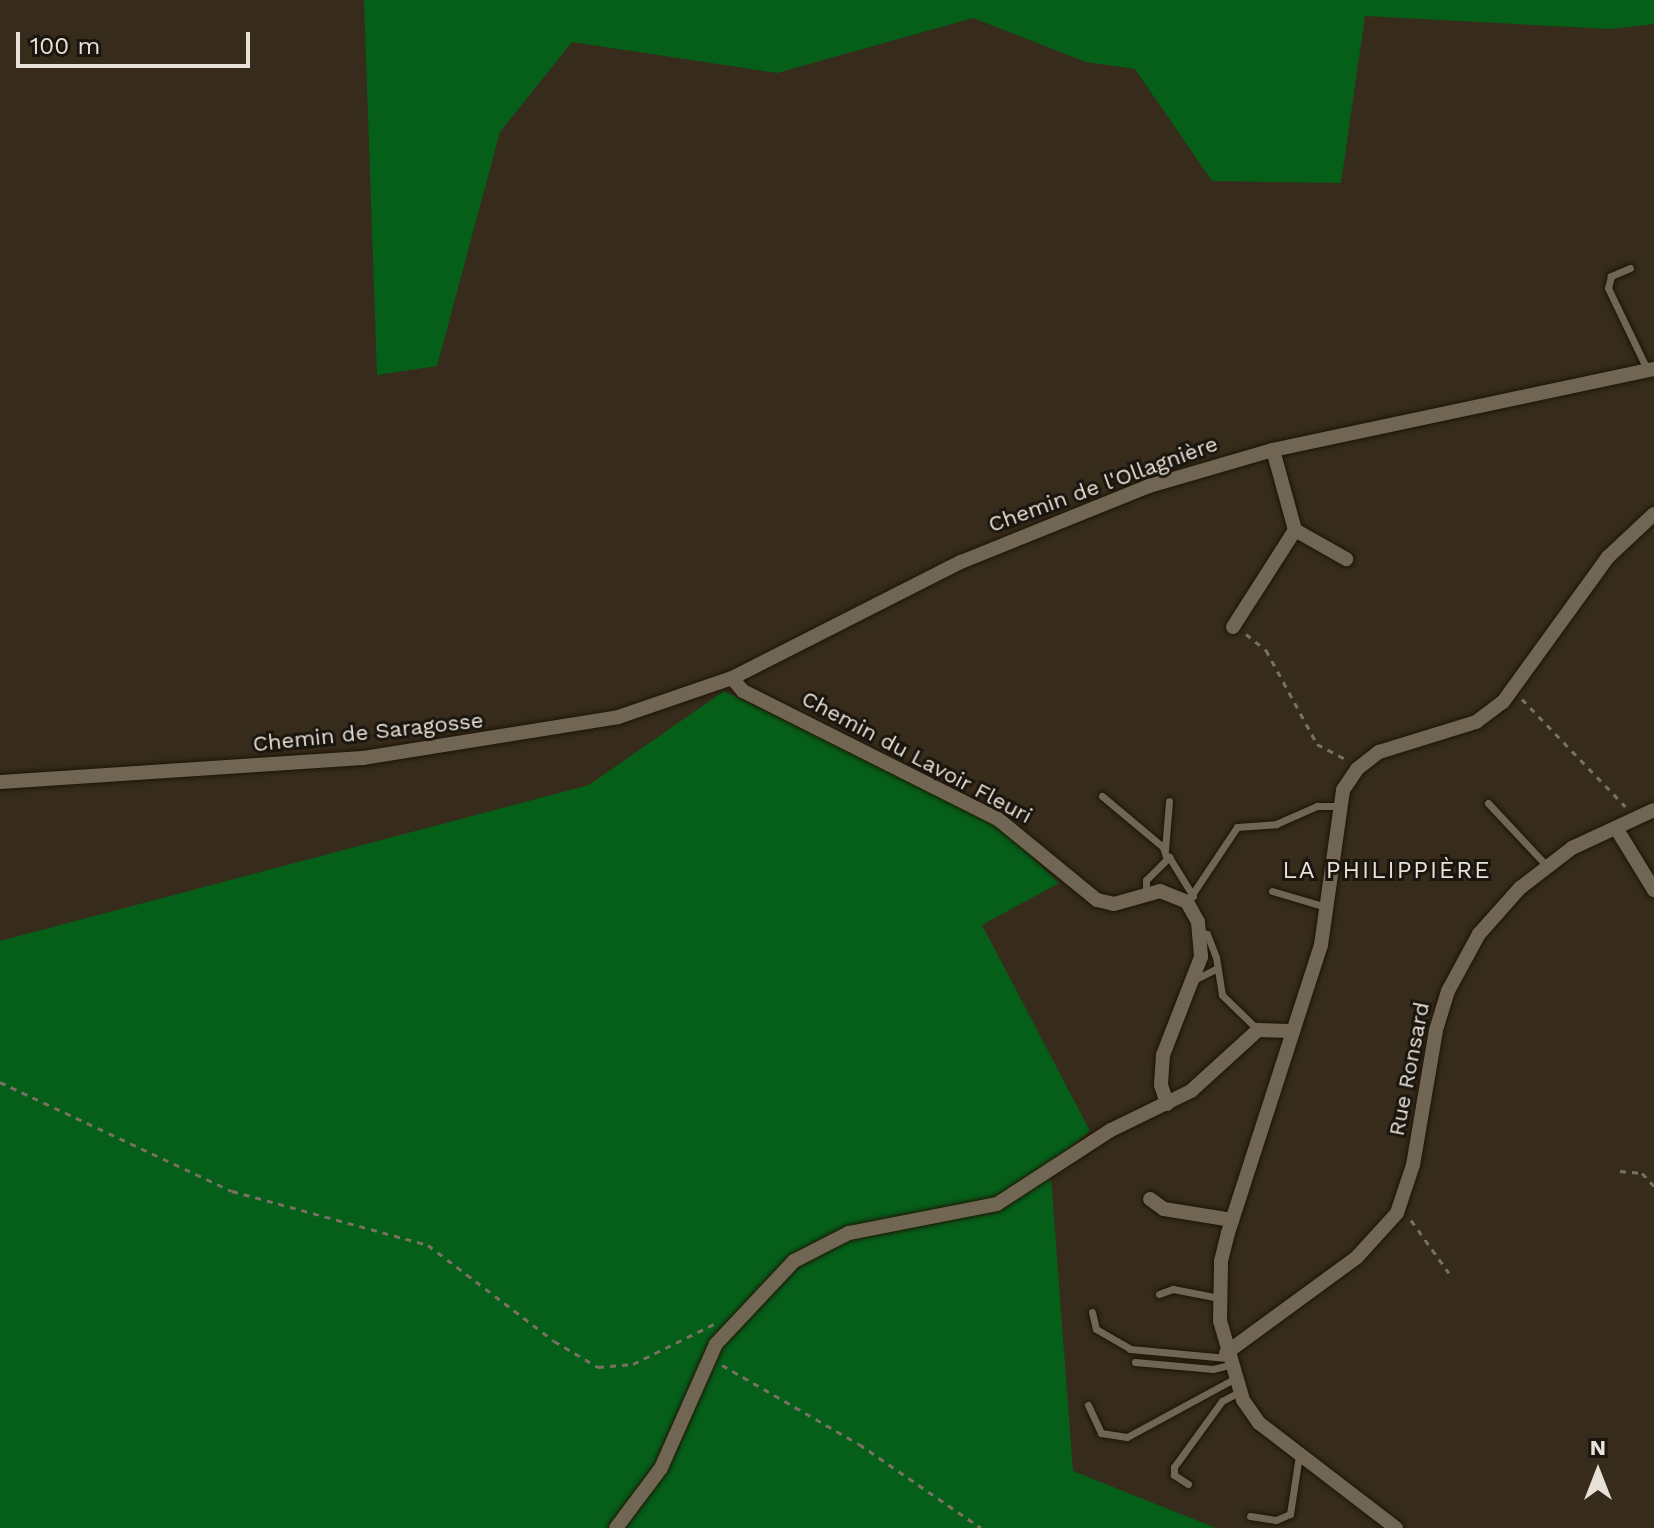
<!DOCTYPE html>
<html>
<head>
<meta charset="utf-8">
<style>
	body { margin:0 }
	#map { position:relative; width:1654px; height:1528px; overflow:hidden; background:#372c1b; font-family:"Work Sans",sans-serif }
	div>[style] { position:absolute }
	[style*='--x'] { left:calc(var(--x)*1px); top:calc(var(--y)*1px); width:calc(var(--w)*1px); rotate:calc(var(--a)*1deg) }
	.green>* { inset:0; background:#055f19 }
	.path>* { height:3px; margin-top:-1.5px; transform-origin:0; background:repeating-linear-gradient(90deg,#7b7163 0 6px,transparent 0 12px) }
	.roads { filter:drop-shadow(0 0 2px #1e1405) drop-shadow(0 0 2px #1e1405) }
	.service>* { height:7px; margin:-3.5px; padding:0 3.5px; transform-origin:3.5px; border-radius:3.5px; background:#716553 }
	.minor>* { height:14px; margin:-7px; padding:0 7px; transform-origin:7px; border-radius:7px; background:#716553 }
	span { translate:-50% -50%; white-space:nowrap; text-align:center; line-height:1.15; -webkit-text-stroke:6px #1a150e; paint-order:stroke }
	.street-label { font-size:22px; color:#e8e1d7 }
	.neighbourhood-label { font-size:24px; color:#e8e1d7; letter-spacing:2px }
	.north { position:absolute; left:1558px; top:1432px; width:80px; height:80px; -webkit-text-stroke:6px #1a150e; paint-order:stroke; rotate:0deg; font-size:22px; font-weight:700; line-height:32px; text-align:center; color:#e8e1d7 }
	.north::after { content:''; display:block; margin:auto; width:28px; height:36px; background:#e8e1d7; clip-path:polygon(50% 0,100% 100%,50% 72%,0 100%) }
	.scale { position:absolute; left:16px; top:32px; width:234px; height:36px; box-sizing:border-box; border:4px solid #e8e1d7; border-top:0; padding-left:10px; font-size:24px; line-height:28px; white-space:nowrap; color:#e8e1d7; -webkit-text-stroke:6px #1a150e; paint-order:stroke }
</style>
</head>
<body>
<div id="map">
	<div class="green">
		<i style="clip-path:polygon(364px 0,1654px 0,1654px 24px,1610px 29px,1365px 16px,1341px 183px,1212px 181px,1135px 69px,1086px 62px,973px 18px,777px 73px,572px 42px,500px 132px,437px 366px,377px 375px)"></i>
		<i style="clip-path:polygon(724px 691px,996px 823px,1059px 883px,982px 925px,1090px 1131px,1050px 1164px,1073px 1471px,1216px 1528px,0 1528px,0 941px,589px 785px)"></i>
	</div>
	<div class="path">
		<i style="--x:1246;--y:634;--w:26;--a:39"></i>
		<i style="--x:1266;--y:650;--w:107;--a:61.5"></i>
		<i style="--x:1317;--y:744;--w:32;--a:28"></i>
		<i style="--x:1522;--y:699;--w:149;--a:46.1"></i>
		<i style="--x:0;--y:1082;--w:256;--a:25.2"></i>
		<i style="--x:232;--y:1191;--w:203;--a:15.4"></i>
		<i style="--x:428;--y:1245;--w:158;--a:37.3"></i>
		<i style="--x:554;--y:1341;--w:51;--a:30.6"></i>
		<i style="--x:598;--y:1367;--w:35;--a:-5"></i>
		<i style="--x:633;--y:1364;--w:90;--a:-26.3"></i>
		<i style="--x:1620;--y:1171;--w:22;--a:5"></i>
		<i style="--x:1642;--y:1173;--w:18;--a:47"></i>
		<i style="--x:1411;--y:1220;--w:65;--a:54.4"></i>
		<i style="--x:722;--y:1365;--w:158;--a:30"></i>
		<i style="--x:859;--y:1444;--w:148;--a:34.5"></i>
	</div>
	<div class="roads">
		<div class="service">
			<i style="--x:1630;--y:268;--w:21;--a:157"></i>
			<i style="--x:1611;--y:276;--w:12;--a:104"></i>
			<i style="--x:1608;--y:288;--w:92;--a:64.3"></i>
			<i style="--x:1102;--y:796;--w:80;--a:39.9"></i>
			<i style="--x:1163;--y:847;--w:10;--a:73"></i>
			<i style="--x:1488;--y:803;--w:86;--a:46.9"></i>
			<i style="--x:1165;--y:850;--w:49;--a:-85.3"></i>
			<i style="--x:1272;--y:891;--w:56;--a:16.5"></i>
			<i style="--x:1146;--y:892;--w:12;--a:-90"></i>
			<i style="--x:1146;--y:880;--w:33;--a:-45"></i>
			<i style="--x:1169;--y:857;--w:46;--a:58.4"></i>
			<i style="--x:1187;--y:902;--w:90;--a:-56.3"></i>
			<i style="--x:1237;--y:827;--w:39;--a:-4"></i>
			<i style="--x:1276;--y:824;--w:45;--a:-23.7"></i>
			<i style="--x:1317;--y:806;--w:20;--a:0"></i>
			<i style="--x:1200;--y:932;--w:7;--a:16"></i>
			<i style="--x:1207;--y:934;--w:25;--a:69"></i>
			<i style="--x:1216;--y:957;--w:38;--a:81"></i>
			<i style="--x:1222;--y:995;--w:50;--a:44.2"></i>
			<i style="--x:1194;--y:980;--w:25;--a:-27"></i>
			<i style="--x:1159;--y:1294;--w:15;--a:-20"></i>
			<i style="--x:1173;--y:1289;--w:47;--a:11.1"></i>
			<i style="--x:1092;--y:1312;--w:17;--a:77"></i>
			<i style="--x:1096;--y:1329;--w:39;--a:30"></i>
			<i style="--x:1130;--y:1349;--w:97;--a:5.3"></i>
			<i style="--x:1135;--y:1362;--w:78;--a:5.1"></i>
			<i style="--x:1213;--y:1369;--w:16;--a:-14"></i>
			<i style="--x:1088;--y:1405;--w:31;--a:65"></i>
			<i style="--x:1101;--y:1433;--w:26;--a:9"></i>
			<i style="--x:1127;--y:1437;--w:122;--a:-28.5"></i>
			<i style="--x:1188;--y:1484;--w:17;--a:-147"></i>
			<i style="--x:1174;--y:1475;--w:8;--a:-90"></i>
			<i style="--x:1174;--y:1467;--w:82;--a:-54"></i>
			<i style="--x:1222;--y:1401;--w:19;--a:-28"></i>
			<i style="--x:1250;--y:1516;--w:26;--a:9"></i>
			<i style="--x:1276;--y:1520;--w:15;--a:-23"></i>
			<i style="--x:1290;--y:1514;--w:60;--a:-81.3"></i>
		</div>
		<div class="minor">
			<i style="--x:1273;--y:450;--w:83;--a:74.6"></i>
			<i style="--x:1295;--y:530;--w:59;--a:29.6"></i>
			<i style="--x:1233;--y:627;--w:115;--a:-57.4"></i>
			<i style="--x:732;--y:678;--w:17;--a:50"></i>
			<i style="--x:743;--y:691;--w:285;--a:26.7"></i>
			<i style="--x:998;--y:819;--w:128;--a:39.3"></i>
			<i style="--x:1097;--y:900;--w:17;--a:13"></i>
			<i style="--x:1114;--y:904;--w:48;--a:-15.8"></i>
			<i style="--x:1160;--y:891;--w:29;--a:22"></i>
			<i style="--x:1187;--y:902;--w:23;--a:61"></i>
			<i style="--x:1198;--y:922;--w:35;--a:85"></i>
			<i style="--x:1201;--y:957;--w:105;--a:111.2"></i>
			<i style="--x:1163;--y:1055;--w:30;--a:94"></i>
			<i style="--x:1161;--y:1085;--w:20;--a:72"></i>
			<i style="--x:0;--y:782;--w:364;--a:-3.8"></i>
			<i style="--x:363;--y:758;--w:258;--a:-9.1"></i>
			<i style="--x:618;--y:717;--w:120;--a:-18.9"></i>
			<i style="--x:732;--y:678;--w:257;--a:-26.9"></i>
			<i style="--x:961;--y:562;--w:203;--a:-22"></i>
			<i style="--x:1149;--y:486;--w:129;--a:-16.2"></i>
			<i style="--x:1273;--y:450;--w:390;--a:-12"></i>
			<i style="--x:1616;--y:828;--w:73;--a:58.5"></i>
			<i style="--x:1150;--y:1199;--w:17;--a:36"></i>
			<i style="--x:1164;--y:1209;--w:69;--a:9.2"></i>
			<i style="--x:1226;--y:1353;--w:162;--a:-36.2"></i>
			<i style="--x:1357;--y:1257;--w:59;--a:-47.7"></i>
			<i style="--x:1397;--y:1213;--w:51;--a:-71.6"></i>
			<i style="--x:1413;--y:1165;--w:137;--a:-80.3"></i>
			<i style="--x:1436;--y:1030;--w:41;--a:-72.9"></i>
			<i style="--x:1448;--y:991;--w:65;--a:-61.5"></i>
			<i style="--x:1479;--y:934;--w:62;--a:-48.3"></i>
			<i style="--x:1520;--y:888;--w:66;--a:-37.6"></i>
			<i style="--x:1572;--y:848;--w:90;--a:-24.9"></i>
			<i style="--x:616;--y:1528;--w:75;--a:-53.1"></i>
			<i style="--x:661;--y:1468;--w:136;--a:-66.1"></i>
			<i style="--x:716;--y:1344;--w:114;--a:-46.8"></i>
			<i style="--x:794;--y:1261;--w:62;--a:-27"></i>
			<i style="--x:849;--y:1233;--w:151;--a:-11.1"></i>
			<i style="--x:997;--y:1204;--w:136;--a:-33"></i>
			<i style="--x:1111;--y:1130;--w:89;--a:-26"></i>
			<i style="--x:1191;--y:1091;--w:91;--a:-42.3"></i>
			<i style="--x:1258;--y:1030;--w:31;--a:2"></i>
			<i style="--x:1396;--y:1528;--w:173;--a:-142.5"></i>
			<i style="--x:1259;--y:1423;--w:28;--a:-125"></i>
			<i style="--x:1243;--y:1400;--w:82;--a:-106.2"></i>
			<i style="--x:1220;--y:1321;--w:60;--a:-89"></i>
			<i style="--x:1221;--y:1261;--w:29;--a:-76"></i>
			<i style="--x:1228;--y:1233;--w:303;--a:-72.1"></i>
			<i style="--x:1321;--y:945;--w:157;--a:-81.9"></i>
			<i style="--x:1343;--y:790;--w:25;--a:-56"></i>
			<i style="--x:1357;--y:769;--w:28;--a:-38"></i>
			<i style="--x:1379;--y:752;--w:102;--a:-17.2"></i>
			<i style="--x:1476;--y:722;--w:34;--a:-37"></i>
			<i style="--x:1503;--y:702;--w:179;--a:-54.1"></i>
			<i style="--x:1608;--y:557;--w:63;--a:-43.1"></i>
		</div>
	</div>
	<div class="street-label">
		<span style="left:1103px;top:484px;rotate:-20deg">Chemin de l'Ollagnière</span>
		<span style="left:368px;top:732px;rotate:-6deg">Chemin de Saragosse</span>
		<span style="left:917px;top:757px;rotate:28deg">Chemin du Lavoir Fleuri</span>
		<span style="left:1409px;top:1069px;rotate:-79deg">Rue Ronsard</span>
	</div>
	<div class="neighbourhood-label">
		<span style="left:1387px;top:871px">LA PHILIPPIÈRE</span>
	</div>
	<div class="north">N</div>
	<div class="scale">100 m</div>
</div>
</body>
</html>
